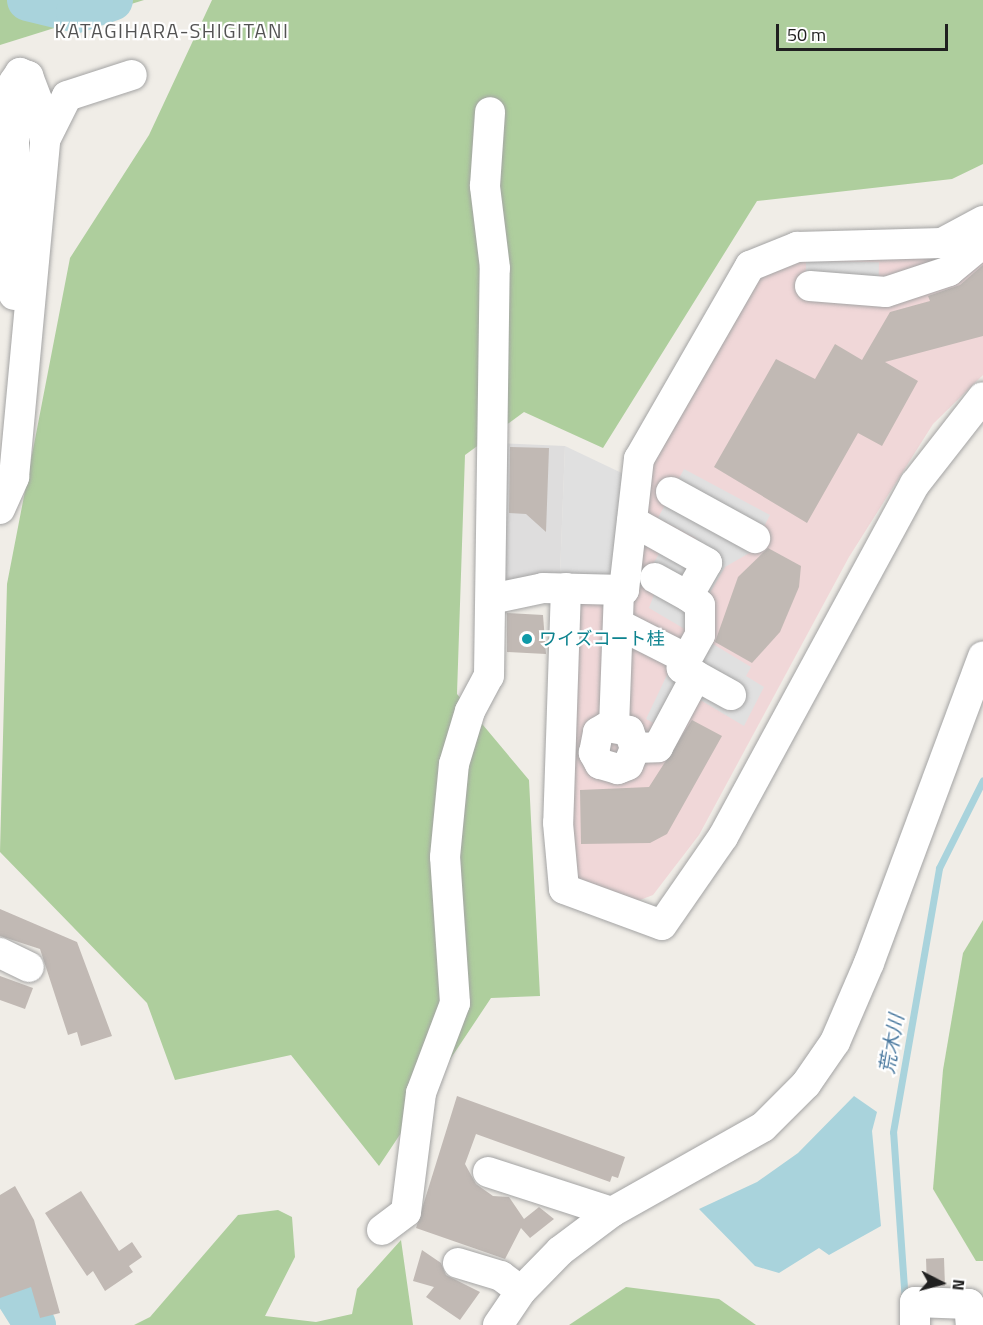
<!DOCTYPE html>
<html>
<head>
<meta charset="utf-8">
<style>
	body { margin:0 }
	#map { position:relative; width:983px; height:1325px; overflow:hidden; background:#f0ede7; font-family:"Titillium Web","Noto Sans JP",sans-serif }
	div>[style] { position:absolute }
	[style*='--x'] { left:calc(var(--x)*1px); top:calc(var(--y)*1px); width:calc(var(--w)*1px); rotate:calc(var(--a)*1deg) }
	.residential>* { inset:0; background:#dedddd }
	.commercial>* { inset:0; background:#f0d7d8 }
	.forest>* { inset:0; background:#aece9d }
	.parking>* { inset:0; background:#e0e0e0; transform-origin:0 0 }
	.water>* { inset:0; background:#a9d3dc }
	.stream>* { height:7px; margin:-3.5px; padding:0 3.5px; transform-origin:3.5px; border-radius:3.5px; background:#a9d3dc }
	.river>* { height:42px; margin:-21px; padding:0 21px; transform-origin:21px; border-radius:21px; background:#a9d3dc }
	.building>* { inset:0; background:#c1b9b4; transform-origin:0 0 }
	.roads { filter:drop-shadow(0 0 2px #a4a4a4) drop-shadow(0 0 2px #a4a4a4) }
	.minor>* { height:30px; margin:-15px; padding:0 15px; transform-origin:15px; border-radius:15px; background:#fff }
	.dots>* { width:16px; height:16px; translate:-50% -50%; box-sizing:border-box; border:3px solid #fff; border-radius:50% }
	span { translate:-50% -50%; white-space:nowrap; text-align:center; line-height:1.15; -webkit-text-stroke:4.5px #fff; paint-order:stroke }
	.culture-label { font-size:18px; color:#0d838f }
	.left { translate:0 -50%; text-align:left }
	.neighbourhood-label { font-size:20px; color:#535353; letter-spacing:1.5px }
	.water-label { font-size:20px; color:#49789e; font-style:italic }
	.north { position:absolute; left:911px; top:1253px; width:60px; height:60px; -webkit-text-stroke:4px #fff; paint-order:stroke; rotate:96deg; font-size:16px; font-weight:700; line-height:24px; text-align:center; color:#202020 }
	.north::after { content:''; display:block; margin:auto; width:21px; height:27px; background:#202020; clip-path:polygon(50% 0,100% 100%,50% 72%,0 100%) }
	.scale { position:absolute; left:776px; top:24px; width:172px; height:27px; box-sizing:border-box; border:3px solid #202020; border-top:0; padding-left:8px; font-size:18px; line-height:21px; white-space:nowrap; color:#202020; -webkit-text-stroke:4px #fff; paint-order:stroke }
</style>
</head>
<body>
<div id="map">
	<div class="residential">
		<i style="clip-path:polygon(496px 443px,565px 446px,560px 575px,509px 583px,496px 572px)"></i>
	</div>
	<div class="commercial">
		<i style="clip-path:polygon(983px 229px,983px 375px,933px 424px,849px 557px,699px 835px,653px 895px,635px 902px,582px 884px,571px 870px,576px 609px,588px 598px,630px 598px,653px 453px,757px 271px,792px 256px)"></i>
	</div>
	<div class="forest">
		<i style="clip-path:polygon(0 0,144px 0,0 45px)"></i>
		<i style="clip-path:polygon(212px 0,983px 0,983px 164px,952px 179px,757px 201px,603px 448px,524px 412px,465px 455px,457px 694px,529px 780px,540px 996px,491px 998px,379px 1166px,291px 1055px,175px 1080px,147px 1003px,0 852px,7px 584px,70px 258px,149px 135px)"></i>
		<i style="clip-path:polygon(983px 920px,983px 1261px,976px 1261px,933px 1189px,943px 1070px,963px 953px)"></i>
		<i style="clip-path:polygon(278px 1210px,292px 1217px,295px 1257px,265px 1316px,316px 1322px,352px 1314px,357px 1289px,401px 1240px,413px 1325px,134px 1325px,150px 1317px,238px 1215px)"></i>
		<i style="clip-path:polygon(626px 1287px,719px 1299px,756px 1325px,569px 1325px)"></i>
	</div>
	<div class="parking">
		<i style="left:806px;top:261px;width:73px;height:16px;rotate:1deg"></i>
		<i style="clip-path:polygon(565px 446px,628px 476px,616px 568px,605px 578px,560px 575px)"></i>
		<i style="clip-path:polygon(684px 469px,770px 515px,751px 552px,725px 567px,708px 596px,708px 641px,751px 667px,746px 676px,764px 687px,744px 726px,697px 698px,677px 735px,646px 719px,688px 631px,649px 608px,655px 592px,646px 576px,660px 552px,683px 563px,696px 538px,658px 518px)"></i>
	</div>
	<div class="water">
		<i style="clip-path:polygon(854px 1096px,877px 1112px,872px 1131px,881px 1226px,829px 1255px,819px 1248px,779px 1273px,755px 1266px,699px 1209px,757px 1182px,798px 1153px)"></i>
	</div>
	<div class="stream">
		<i style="--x:905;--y:1302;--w:170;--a:-94"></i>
		<i style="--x:893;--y:1132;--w:268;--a:-80.1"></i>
		<i style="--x:939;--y:868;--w:98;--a:-63.4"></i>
	</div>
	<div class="river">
		<i style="--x:28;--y:0;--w:50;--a:13.8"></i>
		<i style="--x:77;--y:12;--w:37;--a:-19"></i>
		<i style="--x:0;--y:1226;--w:72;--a:76.3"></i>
		<i style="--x:17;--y:1296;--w:34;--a:58"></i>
	</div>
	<div class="building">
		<i style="clip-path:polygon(983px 265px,983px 336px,885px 362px,918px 381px,882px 446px,858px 433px,807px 523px,714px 467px,776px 359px,815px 379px,835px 344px,862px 360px,890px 312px,930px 301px,928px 296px,960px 285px)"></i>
		<i style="clip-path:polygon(510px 447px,549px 448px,546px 532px,526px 514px,509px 513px)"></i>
		<i style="clip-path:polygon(768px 548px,801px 566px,799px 587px,780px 632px,752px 663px,715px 642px,738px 577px)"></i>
		<i style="clip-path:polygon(507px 613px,543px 615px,546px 654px,507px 652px)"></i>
		<i style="clip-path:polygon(692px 720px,722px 736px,667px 834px,650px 843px,581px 844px,580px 790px,649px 787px)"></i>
		<i style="clip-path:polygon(0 909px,77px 942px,112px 1036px,81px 1046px,77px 1032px,68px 1035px,40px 949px,0 936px)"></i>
		<i style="clip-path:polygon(0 976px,33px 988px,25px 1009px,0 1000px)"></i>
		<i style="clip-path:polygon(457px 1096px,625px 1157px,618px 1178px,612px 1176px,610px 1182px,476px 1134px,465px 1164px,476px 1184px,493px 1196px,509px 1197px,524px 1219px,539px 1207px,554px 1219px,530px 1238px,521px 1228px,505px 1259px,416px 1228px)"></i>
		<i style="clip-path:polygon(15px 1186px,34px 1220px,60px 1313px,40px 1318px,31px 1287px,0 1298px,0 1195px)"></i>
		<i style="clip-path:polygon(81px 1191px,119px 1251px,132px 1242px,142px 1257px,129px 1266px,133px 1272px,105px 1291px,93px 1271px,87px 1276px,45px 1213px)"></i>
		<i style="clip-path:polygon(422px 1250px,441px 1263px,446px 1275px,480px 1292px,460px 1320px,426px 1297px,434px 1287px,413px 1281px)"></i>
		<i style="left:944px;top:1258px;width:28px;height:18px;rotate:88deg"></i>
	</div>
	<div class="roads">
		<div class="minor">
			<i style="--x:810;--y:286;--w:76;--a:4.5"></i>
			<i style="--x:886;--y:292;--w:66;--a:-18.4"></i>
			<i style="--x:949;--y:271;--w:44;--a:-39.5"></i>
			<i style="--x:14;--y:295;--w:213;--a:-90"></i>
			<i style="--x:14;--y:82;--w:11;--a:-56"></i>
			<i style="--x:20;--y:73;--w:9;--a:21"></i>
			<i style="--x:28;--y:76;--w:28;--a:69"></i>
			<i style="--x:38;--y:102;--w:39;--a:80"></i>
			<i style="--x:671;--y:492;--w:96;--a:28.7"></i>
			<i style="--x:0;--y:509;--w:35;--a:-66"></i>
			<i style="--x:14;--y:477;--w:338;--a:-84.7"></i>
			<i style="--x:45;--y:140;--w:49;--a:-63.4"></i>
			<i style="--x:67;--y:96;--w:68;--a:-17.9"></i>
			<i style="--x:632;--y:521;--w:86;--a:29.2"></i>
			<i style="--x:707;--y:563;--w:38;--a:120"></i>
			<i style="--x:688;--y:596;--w:15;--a:37"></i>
			<i style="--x:700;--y:605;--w:30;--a:90"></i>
			<i style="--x:700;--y:635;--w:38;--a:119"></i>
			<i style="--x:682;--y:668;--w:56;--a:28.9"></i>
			<i style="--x:655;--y:578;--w:38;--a:29"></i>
			<i style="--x:566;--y:588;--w:235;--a:91.9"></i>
			<i style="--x:558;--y:823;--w:66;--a:84.8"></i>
			<i style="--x:564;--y:889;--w:104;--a:20.2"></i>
			<i style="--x:662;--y:925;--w:107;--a:-55.3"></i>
			<i style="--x:723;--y:837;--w:402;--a:-61.5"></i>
			<i style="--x:915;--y:484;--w:110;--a:-52"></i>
			<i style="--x:491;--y:599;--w:53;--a:-11.9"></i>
			<i style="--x:543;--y:588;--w:81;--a:1.4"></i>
			<i style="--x:624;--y:590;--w:132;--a:-83.5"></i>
			<i style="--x:639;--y:459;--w:223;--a:-60.1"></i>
			<i style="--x:750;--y:266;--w:51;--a:-22"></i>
			<i style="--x:797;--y:247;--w:145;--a:-1.6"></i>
			<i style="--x:942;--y:243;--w:47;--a:-28.2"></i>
			<i style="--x:618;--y:624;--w:77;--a:26.9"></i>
			<i style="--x:614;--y:727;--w:137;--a:-87.9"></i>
			<i style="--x:635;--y:748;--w:18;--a:112"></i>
			<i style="--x:628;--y:765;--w:11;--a:158"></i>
			<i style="--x:618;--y:769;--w:19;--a:-164"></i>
			<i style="--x:600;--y:764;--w:13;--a:-119"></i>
			<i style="--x:594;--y:753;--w:21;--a:-79"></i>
			<i style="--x:598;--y:732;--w:10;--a:-29"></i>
			<i style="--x:607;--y:727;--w:22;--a:10"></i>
			<i style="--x:629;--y:731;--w:18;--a:71"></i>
			<i style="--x:635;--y:748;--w:23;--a:-2"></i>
			<i style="--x:658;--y:747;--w:81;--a:-61.8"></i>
			<i style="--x:0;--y:953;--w:32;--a:26"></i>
			<i style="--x:488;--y:1172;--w:130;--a:17.9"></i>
			<i style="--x:382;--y:1230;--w:30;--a:-37"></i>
			<i style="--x:406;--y:1212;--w:120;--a:-82.8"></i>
			<i style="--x:421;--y:1093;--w:96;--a:-69.3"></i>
			<i style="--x:455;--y:1003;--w:146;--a:-93.9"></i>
			<i style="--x:445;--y:857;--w:93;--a:-84.5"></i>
			<i style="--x:454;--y:764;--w:55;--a:-73.2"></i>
			<i style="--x:470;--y:711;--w:40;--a:-62"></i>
			<i style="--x:489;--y:676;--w:408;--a:-89.2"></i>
			<i style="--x:495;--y:268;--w:83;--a:-97"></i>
			<i style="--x:485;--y:186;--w:74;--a:-86.1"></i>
			<i style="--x:458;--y:1263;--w:45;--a:16.8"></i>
			<i style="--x:501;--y:1276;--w:25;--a:37"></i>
			<i style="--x:498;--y:1325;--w:41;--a:-55.9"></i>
			<i style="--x:521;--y:1291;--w:56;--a:-45.7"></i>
			<i style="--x:560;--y:1251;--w:65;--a:-36.9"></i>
			<i style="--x:612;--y:1212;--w:173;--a:-29.4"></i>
			<i style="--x:763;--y:1127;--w:61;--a:-45"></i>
			<i style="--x:806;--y:1084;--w:51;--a:-55.4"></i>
			<i style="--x:835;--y:1042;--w:86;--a:-66.7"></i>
			<i style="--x:869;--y:963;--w:327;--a:-69.6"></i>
			<i style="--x:915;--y:1325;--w:23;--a:-90"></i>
			<i style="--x:915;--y:1302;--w:54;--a:2.1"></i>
			<i style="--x:969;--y:1304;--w:21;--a:85"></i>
		</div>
	</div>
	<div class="dots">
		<i style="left:527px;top:639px;background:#0f9aa8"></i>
	</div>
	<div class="culture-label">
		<span class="left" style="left:539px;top:639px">ワイズコート桂</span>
	</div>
	<div class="neighbourhood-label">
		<span style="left:172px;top:30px">KATAGIHARA-SHIGITANI</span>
	</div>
	<div class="water-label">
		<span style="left:891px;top:1044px;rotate:-80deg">荒木川</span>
	</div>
	<div class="north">N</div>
	<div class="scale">50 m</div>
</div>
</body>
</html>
